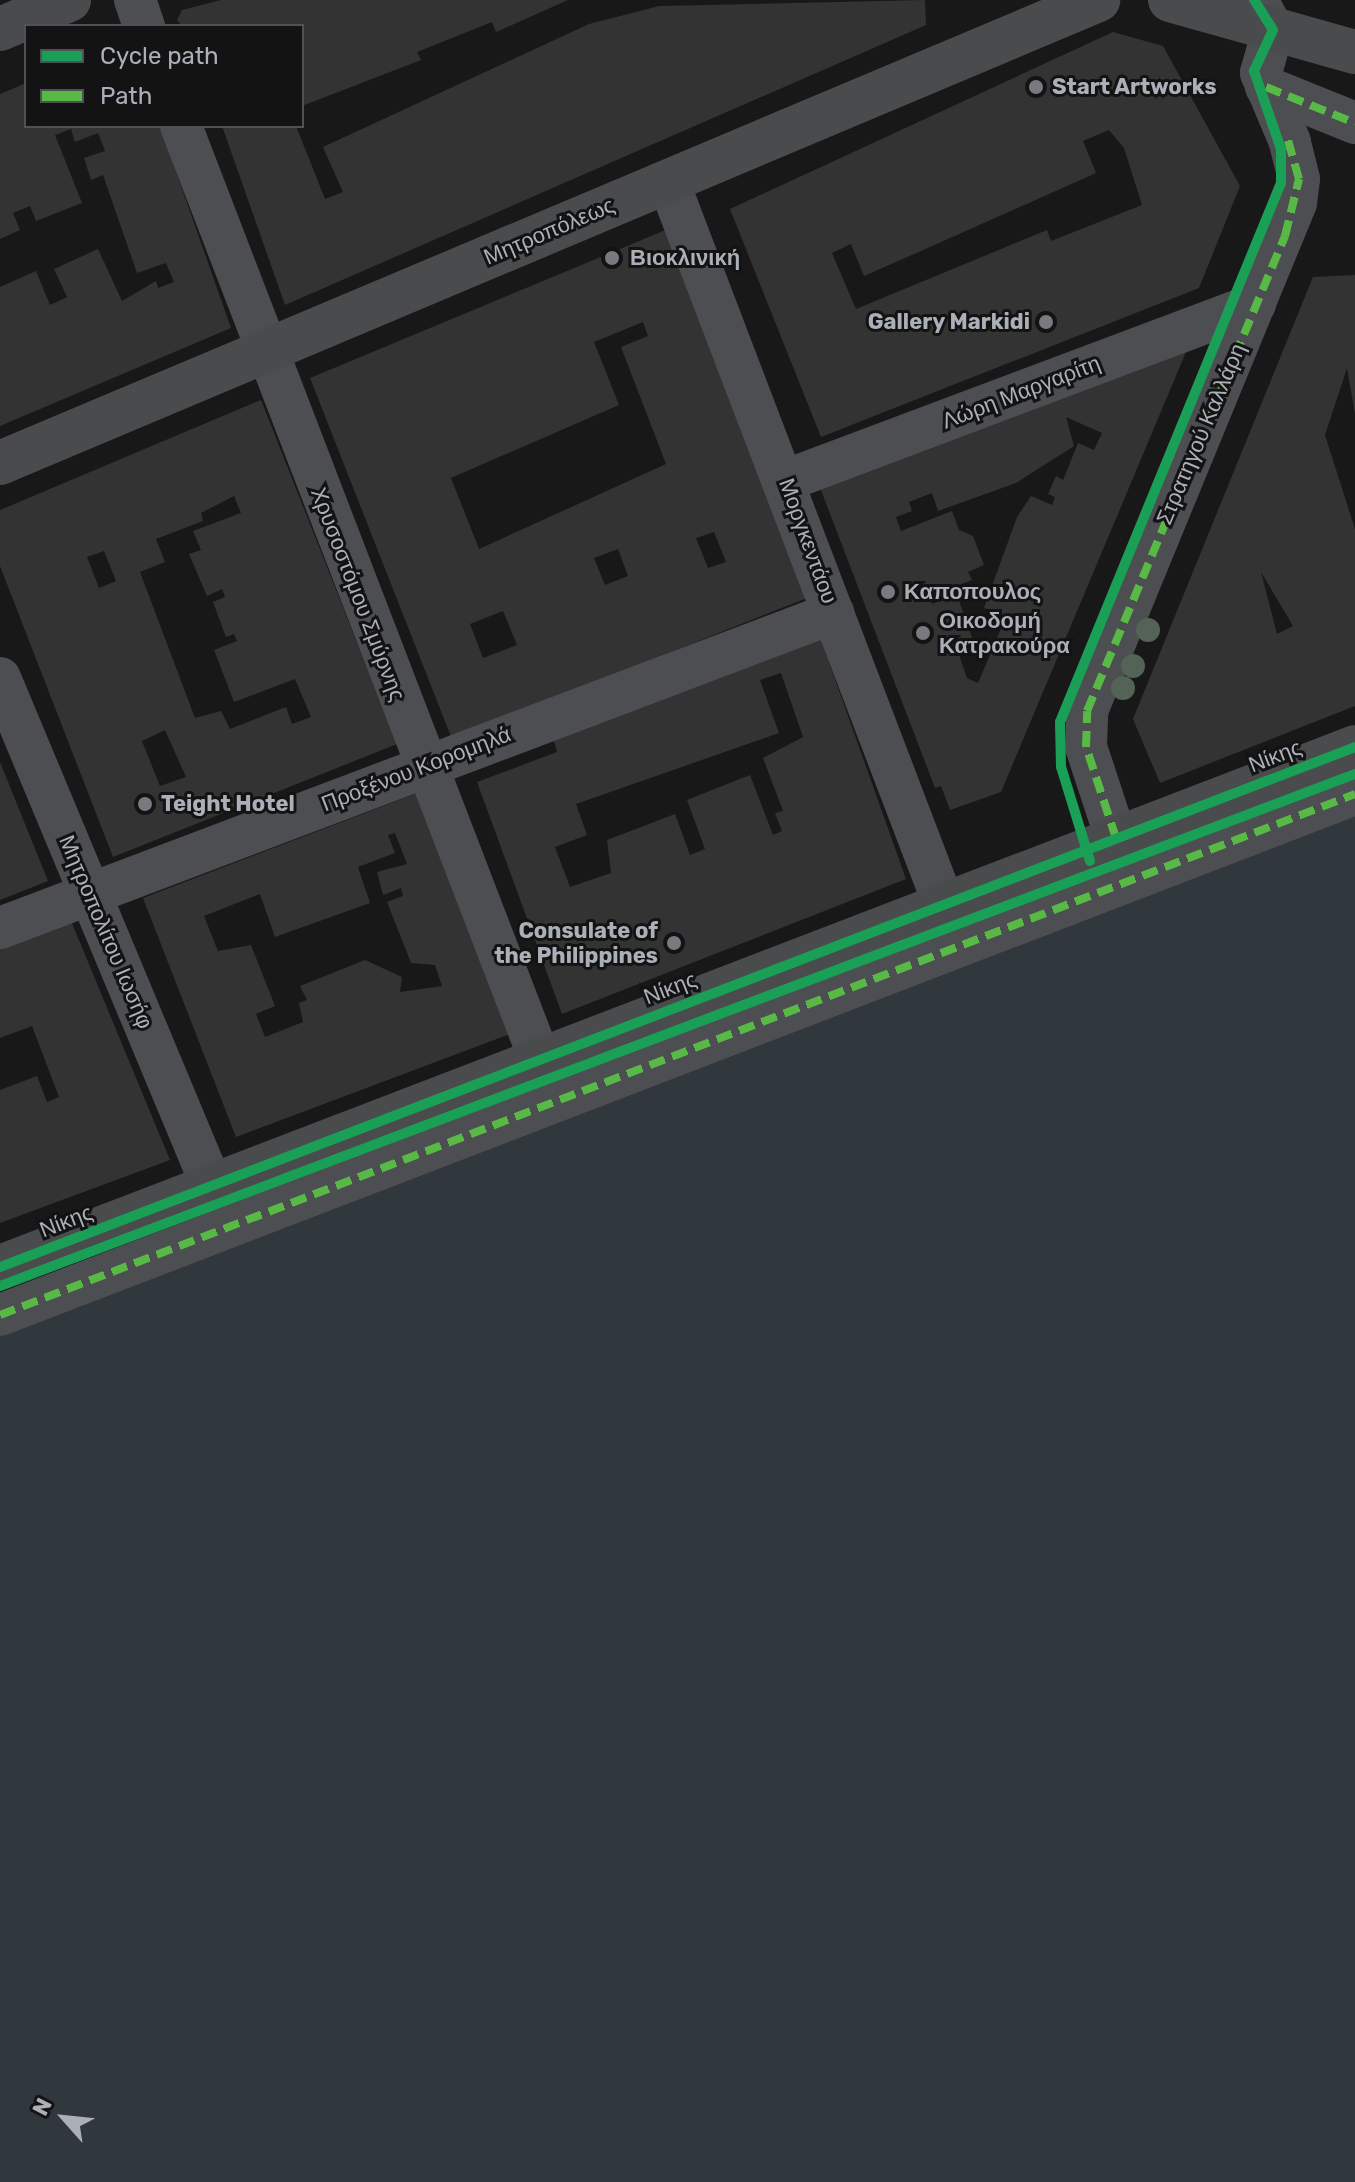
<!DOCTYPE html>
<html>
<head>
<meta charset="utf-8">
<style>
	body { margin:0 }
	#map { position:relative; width:1355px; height:2182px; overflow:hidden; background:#181819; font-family:Rubik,sans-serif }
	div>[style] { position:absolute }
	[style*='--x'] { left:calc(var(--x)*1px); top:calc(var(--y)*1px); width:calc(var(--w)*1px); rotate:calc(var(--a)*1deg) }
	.water>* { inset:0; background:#30373d }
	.building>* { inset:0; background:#333334 }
	.minor>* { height:42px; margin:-21px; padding:0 21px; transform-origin:21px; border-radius:21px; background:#4d4e51 }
	.major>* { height:44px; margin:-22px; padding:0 22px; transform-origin:22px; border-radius:22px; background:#4a4b4d }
	.quiet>* { height:8px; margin-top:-4px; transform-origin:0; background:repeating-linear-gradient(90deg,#58b947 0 16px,transparent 0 24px) }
	.cycleway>* { height:10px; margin:-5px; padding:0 5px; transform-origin:5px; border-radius:5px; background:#1a9f57 }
	.trees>* { width:24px; height:24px; margin:-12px; border-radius:50%; background:#536356 }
	.dots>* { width:22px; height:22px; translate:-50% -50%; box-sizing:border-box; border:4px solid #131314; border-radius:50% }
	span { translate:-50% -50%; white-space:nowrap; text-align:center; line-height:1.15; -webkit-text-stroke:6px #131314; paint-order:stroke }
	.poi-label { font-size:22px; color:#abafb8; font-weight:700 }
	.left { translate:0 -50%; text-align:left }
	.right { translate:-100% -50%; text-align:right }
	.street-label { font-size:22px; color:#abafb8 }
	.legend { position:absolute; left:24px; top:24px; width:280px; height:104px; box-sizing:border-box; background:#131314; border:2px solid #505156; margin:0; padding:10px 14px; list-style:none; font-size:24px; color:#abafb8 }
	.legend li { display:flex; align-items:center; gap:16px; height:40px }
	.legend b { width:40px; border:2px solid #505156 }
	.north { position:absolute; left:24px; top:2078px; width:80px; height:80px; -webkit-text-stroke:6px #131314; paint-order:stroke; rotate:297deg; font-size:22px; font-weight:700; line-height:32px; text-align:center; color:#abafb8 }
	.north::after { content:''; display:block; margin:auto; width:28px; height:36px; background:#abafb8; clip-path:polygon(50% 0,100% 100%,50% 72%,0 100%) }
</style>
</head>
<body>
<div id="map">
	<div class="water">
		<i style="clip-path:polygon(1355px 810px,1355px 2182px,0 2182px,0 1330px)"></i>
	</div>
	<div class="building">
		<i style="clip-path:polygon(221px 0,568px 0,496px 32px,492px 22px,417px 52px,421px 60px,302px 106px,302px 26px,182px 26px,177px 20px,182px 10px)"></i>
		<i style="clip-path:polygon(925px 0,926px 25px,285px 305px,222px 126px,296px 126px,325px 199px,343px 192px,323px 147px,589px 24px,659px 6px)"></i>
		<i style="clip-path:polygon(evenodd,1113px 32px,1163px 46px,1240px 186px,1199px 288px,821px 437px,730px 209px,1113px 32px,1109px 130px,1124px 148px,1142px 205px,1051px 241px,1047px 230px,856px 309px,832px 253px,851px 244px,864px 276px,921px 251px,1096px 173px,1083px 141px,1109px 130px)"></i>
		<i style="clip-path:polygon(26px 83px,26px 126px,160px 126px,231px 328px,0 426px,0 287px,36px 271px,50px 305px,67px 297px,54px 269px,98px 249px,122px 301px,156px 281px,158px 288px,174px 282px,166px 263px,137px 273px,103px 175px,91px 180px,84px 158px,105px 151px,98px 133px,75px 142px,71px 129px,55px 135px,82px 203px,36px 221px,30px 206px,13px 213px,20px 230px,0 239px,0 94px)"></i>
		<i style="clip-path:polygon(evenodd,668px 229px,812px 596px,452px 739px,310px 378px,668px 229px,643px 322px,648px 336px,621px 347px,666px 464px,479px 549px,451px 478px,619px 405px,594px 342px,643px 322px,668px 229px,714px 532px,726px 562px,708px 568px,696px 538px,714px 532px,668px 229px,618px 549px,628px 576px,605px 585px,594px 558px,618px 549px,668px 229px,503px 611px,517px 645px,483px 658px,470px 624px,503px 611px)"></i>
		<i style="clip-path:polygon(evenodd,1355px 275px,1355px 414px,1347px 368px,1325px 435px,1355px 529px,1355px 706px,1160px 783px,1133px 719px,1313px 277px,1355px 275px,1261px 572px,1293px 626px,1277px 634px,1261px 572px)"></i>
		<i style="clip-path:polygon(evenodd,1186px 352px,1001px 792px,950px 810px,941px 786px,935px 788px,819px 485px,1186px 352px,1066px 417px,1102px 433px,1094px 450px,1078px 443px,1063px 480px,1056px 476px,1048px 494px,1055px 497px,1052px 505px,1031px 496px,1017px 517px,984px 608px,1006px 617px,978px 683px,967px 678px,958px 652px,975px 646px,957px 595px,932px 604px,930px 596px,972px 580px,968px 572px,984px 565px,973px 536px,959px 530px,952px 511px,901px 531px,896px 517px,912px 511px,909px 502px,932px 493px,938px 511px,1016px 483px,1074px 446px,1066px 417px)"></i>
		<i style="clip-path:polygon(evenodd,261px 400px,397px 744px,113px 857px,0 566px,0 510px,261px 400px,234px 496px,241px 513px,193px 531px,201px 550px,189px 554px,207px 596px,222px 589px,225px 597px,213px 602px,226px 637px,234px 634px,237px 641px,214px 650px,234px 702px,295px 679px,311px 717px,292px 724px,286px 707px,230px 729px,221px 711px,195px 718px,140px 572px,165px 562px,156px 539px,203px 521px,201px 513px,234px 496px,261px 400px,104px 551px,116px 581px,99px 588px,87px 557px,104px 551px,261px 400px,165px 730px,186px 777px,160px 786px,142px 741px,165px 730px)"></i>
		<i style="clip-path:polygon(evenodd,816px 626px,906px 879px,562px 1014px,477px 782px,557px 752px,550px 726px,816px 626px,781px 673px,803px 737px,763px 758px,783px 811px,775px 813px,782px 831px,773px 835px,750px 775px,687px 800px,705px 849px,690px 855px,675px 814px,607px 840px,611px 873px,570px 887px,555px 847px,587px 835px,576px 804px,779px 733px,760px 680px,781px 673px)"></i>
		<i style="clip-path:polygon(0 762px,48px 881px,0 900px)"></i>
		<i style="clip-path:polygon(evenodd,420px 792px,510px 1034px,236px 1137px,143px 898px,420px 792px,395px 833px,407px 864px,377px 872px,383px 895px,401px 888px,403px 896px,387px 902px,411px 963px,435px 965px,442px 986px,400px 992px,402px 977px,365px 960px,300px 986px,307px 1000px,299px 1003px,303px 1022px,265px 1037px,256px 1014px,275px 1006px,251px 945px,218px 951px,204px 916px,260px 894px,275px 937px,370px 903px,358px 867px,395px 853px,388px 835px,395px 833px)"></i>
		<i style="clip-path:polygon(69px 916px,170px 1160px,0 1223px,0 1090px,37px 1076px,47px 1102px,59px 1097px,32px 1026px,0 1038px,0 943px)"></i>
	</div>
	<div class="minor">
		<i style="--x:135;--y:0;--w:28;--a:71"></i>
		<i style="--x:1266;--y:87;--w:96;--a:22"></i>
		<i style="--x:181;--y:126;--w:1001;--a:68.97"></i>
		<i style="--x:668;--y:181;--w:772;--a:69.12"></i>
		<i style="--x:787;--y:480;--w:500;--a:-20.6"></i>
		<i style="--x:0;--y:678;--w:550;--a:67.35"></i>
		<i style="--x:1116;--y:838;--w:96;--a:-108.2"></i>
		<i style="--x:1086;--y:747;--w:36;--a:-88"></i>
		<i style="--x:1087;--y:711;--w:549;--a:-67.64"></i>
		<i style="--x:1296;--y:203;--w:24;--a:-83"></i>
		<i style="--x:1299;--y:179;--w:38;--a:-104"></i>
		<i style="--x:1290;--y:142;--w:75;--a:-112.8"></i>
		<i style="--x:1261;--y:73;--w:45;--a:-74.4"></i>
		<i style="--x:1273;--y:30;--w:34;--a:-118"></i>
		<i style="--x:0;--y:928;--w:891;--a:-20.71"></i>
		<i style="--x:0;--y:1315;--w:1452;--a:-21.03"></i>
	</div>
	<div class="major">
		<i style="--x:1170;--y:0;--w:192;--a:15.7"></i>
		<i style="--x:0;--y:29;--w:75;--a:-22.8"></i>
		<i style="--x:0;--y:463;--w:1192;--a:-22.86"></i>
		<i style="--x:0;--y:1267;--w:1451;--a:-20.99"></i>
	</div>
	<div class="quiet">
		<i style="--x:1266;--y:87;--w:96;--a:22"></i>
		<i style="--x:1116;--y:838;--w:96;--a:-108.2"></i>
		<i style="--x:1086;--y:747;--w:36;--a:-88"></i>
		<i style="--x:1087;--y:711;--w:515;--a:-67.37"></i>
		<i style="--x:1285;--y:236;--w:59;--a:-76.2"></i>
		<i style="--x:1299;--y:179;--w:44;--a:-105.9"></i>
		<i style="--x:0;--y:1315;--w:1452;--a:-21.03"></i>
	</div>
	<div class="cycleway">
		<i style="--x:1090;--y:861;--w:98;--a:-107.1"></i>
		<i style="--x:1061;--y:767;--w:45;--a:-91.3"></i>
		<i style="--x:1060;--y:722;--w:583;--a:-67.71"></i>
		<i style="--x:1281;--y:183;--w:34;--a:-90"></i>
		<i style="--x:1281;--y:149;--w:83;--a:-109.1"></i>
		<i style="--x:1254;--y:71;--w:45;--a:-65.1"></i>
		<i style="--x:1273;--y:30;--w:36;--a:-122"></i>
		<i style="--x:0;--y:1267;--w:1451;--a:-20.99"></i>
		<i style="--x:0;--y:1286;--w:1449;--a:-20.7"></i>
	</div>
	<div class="trees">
		<i style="left:1148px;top:630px"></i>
		<i style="left:1133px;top:666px"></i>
		<i style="left:1123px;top:688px"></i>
	</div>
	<div class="dots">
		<i style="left:1036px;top:87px;background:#787a80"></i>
		<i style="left:612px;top:258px;background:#787a80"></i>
		<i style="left:1046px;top:322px;background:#787a80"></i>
		<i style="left:888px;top:592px;background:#787a80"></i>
		<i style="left:923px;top:633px;background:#787a80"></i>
		<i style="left:145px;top:804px;background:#787a80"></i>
		<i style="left:674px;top:943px;background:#787a80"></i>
	</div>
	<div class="poi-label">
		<span class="left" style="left:1052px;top:87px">Start Artworks</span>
		<span class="left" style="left:630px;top:258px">Βιοκλινική</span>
		<span class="right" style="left:1030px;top:322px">Gallery Markidi</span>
		<span class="left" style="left:904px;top:592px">Καποπουλος</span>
		<span class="left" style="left:939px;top:633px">Οικοδομή<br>Κατρακούρα</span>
		<span class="left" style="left:161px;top:804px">Teight Hotel</span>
		<span class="right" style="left:658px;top:943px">Consulate of<br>the Philippines</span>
	</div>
	<div class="street-label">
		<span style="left:549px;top:231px;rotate:-23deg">Μητροπόλεως</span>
		<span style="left:1021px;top:392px;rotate:-21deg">Λώρη Μαργαρίτη</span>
		<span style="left:1201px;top:434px;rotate:-67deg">Στρατηγού Καλλάρη</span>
		<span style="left:808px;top:541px;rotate:70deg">Μοργκεντάου</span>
		<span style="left:358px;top:594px;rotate:69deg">Χρυσοστόμου Σμύρνης</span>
		<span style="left:1275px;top:756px;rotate:-21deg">Νίκης</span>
		<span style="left:416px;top:769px;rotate:-21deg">Προξένου Κορομηλά</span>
		<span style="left:106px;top:932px;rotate:67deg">Μητροπολίτου Ιωσήφ</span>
		<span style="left:670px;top:988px;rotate:-21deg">Νίκης</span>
		<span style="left:66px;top:1221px;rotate:-21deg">Νίκης</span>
	</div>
	<ul class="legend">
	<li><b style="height:10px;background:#1a9f57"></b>Cycle path</li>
	<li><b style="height:10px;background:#58b947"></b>Path</li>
	</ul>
	<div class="north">N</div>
</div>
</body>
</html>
